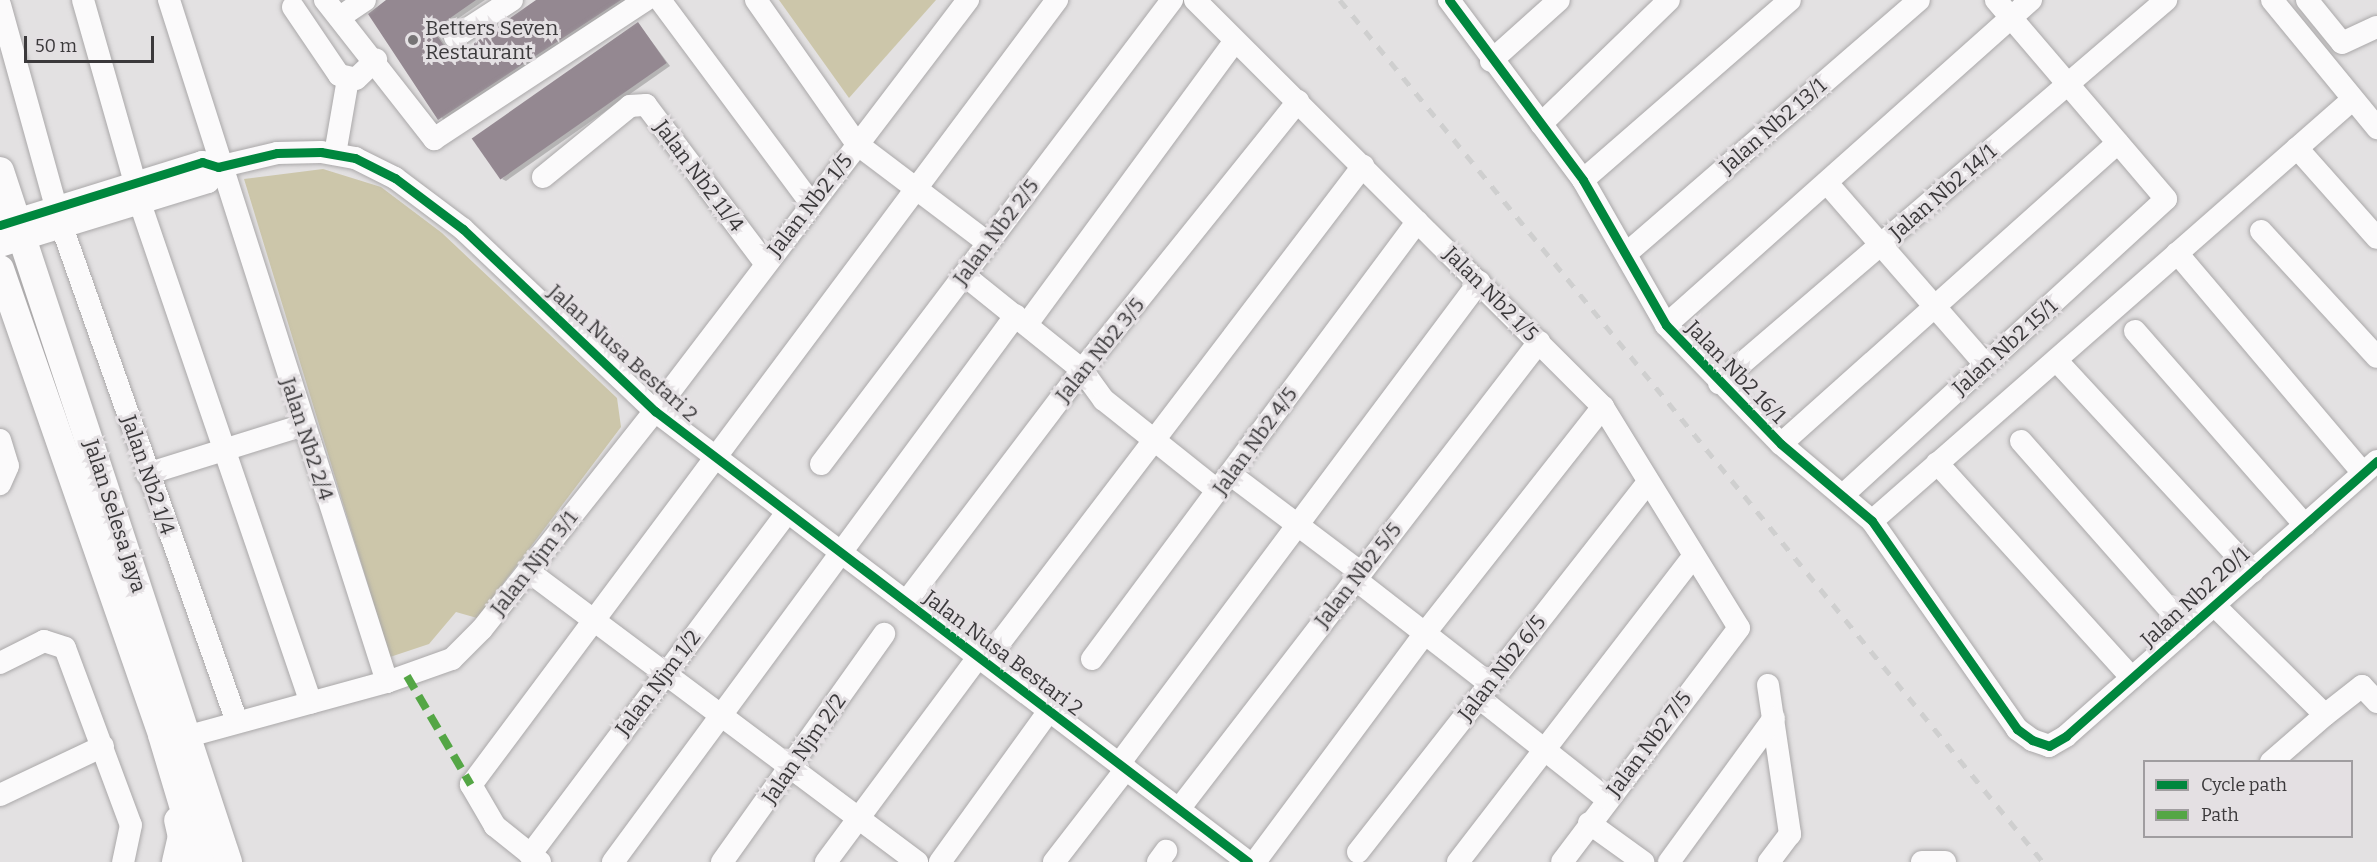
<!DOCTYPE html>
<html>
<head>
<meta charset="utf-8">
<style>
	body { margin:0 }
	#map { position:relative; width:2377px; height:862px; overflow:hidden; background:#e3e1e2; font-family:Bitter,serif }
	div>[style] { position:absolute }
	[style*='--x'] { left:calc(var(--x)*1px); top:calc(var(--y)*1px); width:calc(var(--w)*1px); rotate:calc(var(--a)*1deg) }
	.green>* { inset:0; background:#ccc6aa }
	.shadow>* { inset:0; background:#0003 }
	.building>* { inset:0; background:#948891; transform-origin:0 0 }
	.roads { filter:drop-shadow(0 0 2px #aaa8a9) drop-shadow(0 0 2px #aaa8a9) }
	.minor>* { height:22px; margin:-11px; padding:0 11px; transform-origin:11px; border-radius:11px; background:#fbfafb }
	.major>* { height:28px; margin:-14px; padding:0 14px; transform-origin:14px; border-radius:14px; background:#fbfafb }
	.rail>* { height:4.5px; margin-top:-2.25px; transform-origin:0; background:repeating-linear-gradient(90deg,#cfcfcf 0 10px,transparent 0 20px) }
	.quiet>* { height:8px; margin-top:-4px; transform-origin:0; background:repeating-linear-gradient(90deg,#54a645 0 15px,transparent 0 23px) }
	.cycleway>* { height:9px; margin:-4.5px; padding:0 4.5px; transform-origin:4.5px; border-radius:4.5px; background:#00873e }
	.dots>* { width:16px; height:16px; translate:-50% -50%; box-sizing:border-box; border:3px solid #e4e0e3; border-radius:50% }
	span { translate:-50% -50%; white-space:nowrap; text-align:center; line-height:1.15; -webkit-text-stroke:6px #e4e0e3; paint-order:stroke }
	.poi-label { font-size:21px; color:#3b393b }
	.left { translate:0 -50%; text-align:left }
	.street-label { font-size:21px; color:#3b393b }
	.legend { position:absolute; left:2143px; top:760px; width:210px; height:78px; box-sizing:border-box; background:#e4e0e3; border:2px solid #a09da0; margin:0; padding:8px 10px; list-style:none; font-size:18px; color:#3b393b }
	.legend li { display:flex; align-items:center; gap:12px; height:30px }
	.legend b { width:30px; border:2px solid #a09da0 }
	.scale { position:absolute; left:24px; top:36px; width:130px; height:27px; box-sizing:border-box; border:3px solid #3b393b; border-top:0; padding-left:8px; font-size:18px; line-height:21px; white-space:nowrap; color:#3b393b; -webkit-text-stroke:4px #e4e0e3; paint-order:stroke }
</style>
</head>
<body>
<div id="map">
	<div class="green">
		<i style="clip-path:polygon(779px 0,936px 0,849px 98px)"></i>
		<i style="clip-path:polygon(323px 169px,381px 187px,442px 233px,617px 398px,621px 427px,477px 618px,456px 612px,429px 644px,390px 657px,244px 179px)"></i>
	</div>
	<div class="shadow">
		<i style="clip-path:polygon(391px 0,485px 0,437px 33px,455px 59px,539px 0,636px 0,444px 122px)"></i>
		<i style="clip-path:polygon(638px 23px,670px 66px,506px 181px,502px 179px)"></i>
	</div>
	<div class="building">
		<i style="clip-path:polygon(386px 0,476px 0,433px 30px,453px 58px,536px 0,621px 0,438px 120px,368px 14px)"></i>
		<i style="left:638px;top:22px;width:50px;height:203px;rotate:55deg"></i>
	</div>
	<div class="roads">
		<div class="minor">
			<i style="--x:83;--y:0;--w:190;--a:74.1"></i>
			<i style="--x:169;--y:0;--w:716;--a:72.27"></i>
			<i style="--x:325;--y:0;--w:177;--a:51.9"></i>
			<i style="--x:434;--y:139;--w:254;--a:-33.3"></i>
			<i style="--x:660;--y:0;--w:253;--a:53.4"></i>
			<i style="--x:756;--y:0;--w:176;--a:55"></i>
			<i style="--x:857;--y:144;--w:164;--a:37.1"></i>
			<i style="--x:1195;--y:0;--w:576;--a:44.93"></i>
			<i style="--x:1603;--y:407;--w:259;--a:58.4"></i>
			<i style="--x:1739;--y:628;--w:293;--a:127.1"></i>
			<i style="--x:1449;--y:0;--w:224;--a:53.3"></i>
			<i style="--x:1583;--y:180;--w:167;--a:60.2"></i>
			<i style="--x:1666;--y:325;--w:165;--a:46"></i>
			<i style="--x:1781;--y:444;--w:119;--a:40.2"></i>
			<i style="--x:1872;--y:521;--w:254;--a:55.1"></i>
			<i style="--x:2017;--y:729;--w:19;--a:36"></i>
			<i style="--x:2032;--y:740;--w:18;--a:19"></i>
			<i style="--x:2049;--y:746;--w:20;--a:-30"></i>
			<i style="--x:2066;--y:736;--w:415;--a:-41.5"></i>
			<i style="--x:2272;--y:0;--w:166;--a:50.6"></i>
			<i style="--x:2307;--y:0;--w:55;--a:50.9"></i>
			<i style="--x:2342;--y:43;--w:38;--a:-25"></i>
			<i style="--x:0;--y:5;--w:210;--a:74.5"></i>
			<i style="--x:293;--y:7;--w:82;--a:55.9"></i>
			<i style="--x:339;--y:75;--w:17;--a:13"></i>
			<i style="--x:356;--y:79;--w:28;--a:-44"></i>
			<i style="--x:340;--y:17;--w:30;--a:-34"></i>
			<i style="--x:455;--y:37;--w:68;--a:-33"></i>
			<i style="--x:1491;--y:61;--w:91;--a:-41.9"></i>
			<i style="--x:1541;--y:124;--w:178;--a:-44.1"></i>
			<i style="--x:2297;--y:148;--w:120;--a:48.4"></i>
			<i style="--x:335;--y:154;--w:76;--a:-80.2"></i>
			<i style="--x:543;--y:177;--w:112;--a:-39.2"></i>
			<i style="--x:630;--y:106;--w:16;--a:-4"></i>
			<i style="--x:646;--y:105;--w:198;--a:53"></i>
			<i style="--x:1583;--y:180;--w:274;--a:-41"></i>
			<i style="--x:1827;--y:183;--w:240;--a:48.9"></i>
			<i style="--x:140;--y:203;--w:528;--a:71.12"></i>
			<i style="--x:0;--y:225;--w:212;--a:-17.3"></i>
			<i style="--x:202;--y:162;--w:17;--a:17"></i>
			<i style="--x:218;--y:167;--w:61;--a:-13.3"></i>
			<i style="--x:277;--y:153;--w:44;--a:-1.3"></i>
			<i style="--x:321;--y:152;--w:35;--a:10"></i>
			<i style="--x:355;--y:158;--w:45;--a:26.6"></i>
			<i style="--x:395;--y:178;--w:85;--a:36.9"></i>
			<i style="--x:463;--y:229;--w:265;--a:43.5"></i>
			<i style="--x:655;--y:411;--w:745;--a:37.25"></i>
			<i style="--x:62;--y:227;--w:525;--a:70.53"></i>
			<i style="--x:2261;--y:231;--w:171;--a:47.4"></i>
			<i style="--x:0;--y:246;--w:218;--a:-17.1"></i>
			<i style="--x:208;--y:182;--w:18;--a:-56"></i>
			<i style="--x:1627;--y:253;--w:386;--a:-40.9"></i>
			<i style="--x:2177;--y:253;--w:288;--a:49.8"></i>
			<i style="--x:964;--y:275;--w:151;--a:38.8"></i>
			<i style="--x:1082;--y:370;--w:37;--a:54"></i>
			<i style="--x:1104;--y:400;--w:146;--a:38.6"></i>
			<i style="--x:1027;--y:324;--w:351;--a:-53.7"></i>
			<i style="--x:1666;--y:325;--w:489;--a:-41.7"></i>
			<i style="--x:2135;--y:331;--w:258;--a:48.8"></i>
			<i style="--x:2056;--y:360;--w:289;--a:47.2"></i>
			<i style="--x:1719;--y:383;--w:589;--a:-40.59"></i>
			<i style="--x:0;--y:440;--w:27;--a:73"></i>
			<i style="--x:8;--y:466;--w:20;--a:114"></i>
			<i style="--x:2021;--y:441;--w:251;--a:48.6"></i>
			<i style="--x:1781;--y:444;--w:452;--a:-41.8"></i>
			<i style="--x:1937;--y:463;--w:290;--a:47.8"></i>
			<i style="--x:821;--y:464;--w:582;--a:-52.89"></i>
			<i style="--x:147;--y:474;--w:164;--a:-17.4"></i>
			<i style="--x:1230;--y:474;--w:163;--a:37"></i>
			<i style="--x:1843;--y:495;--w:438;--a:-42.5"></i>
			<i style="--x:2166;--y:199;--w:262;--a:-130.5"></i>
			<i style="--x:1872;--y:521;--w:638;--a:-41.25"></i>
			<i style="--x:528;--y:571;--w:486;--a:36.8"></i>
			<i style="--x:1355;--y:579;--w:171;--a:37.9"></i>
			<i style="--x:906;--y:602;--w:291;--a:-52.8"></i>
			<i style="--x:1082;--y:370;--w:345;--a:-51.2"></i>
			<i style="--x:2214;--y:605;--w:156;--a:44.7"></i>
			<i style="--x:2325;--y:715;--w:47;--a:-38.1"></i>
			<i style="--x:2362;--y:686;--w:22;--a:47"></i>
			<i style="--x:1092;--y:659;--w:545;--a:-53.36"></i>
			<i style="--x:985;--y:662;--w:624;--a:-52.69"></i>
			<i style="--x:0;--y:663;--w:49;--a:-26.6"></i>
			<i style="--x:44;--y:641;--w:22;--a:18"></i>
			<i style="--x:65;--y:648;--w:189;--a:69.6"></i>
			<i style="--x:131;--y:825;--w:38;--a:102"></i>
			<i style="--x:1768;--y:685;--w:151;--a:81.6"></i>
			<i style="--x:1790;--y:834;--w:35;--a:127"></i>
			<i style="--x:1479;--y:698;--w:163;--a:38.3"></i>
			<i style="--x:189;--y:736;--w:205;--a:-15.3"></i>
			<i style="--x:387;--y:682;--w:69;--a:-19.5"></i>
			<i style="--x:452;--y:659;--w:42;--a:-45"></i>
			<i style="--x:482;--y:629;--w:278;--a:-51.6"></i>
			<i style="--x:655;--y:411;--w:517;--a:-52.71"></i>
			<i style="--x:2271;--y:762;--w:72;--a:-41"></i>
			<i style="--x:1119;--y:764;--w:602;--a:-53.24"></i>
			<i style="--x:0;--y:795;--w:114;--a:-25.4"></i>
			<i style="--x:1179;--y:809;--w:590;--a:-52.37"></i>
			<i style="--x:1589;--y:823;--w:67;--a:35.8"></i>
			<i style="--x:1358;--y:852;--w:468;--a:-51.9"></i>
			<i style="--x:530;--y:855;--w:429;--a:-53.1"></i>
			<i style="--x:540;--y:862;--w:58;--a:-141.3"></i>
			<i style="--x:495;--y:826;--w:48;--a:-120.3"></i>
			<i style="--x:471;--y:785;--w:980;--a:-53.26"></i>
			<i style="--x:613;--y:862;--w:679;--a:-53.62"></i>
			<i style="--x:722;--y:862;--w:280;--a:-54.6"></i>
			<i style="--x:826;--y:862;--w:255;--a:-53.4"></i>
			<i style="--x:940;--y:862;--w:186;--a:-54.2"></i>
			<i style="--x:1054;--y:862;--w:118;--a:-52.3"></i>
			<i style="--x:1158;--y:862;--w:14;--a:-54"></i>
			<i style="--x:1255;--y:862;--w:285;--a:-53.4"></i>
			<i style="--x:1425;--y:633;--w:288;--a:-51.8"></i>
			<i style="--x:1458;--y:862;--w:385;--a:-52.4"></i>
			<i style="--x:1669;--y:862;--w:178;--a:-53.9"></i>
			<i style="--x:1922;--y:862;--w:23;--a:0"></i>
		</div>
		<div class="major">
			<i style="--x:0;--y:171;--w:728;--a:71.74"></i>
			<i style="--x:0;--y:269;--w:493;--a:70.8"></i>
			<i style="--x:162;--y:735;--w:133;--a:73.3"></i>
			<i style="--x:176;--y:862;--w:26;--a:-77"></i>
			<i style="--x:182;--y:837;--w:17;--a:-103"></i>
		</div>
	</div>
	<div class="rail">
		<i style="--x:1340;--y:0;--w:1112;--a:50.8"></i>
	</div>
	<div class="quiet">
		<i style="--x:407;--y:676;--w:126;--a:59.6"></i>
	</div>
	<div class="cycleway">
		<i style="--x:1449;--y:0;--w:224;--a:53.3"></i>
		<i style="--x:1583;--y:180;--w:167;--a:60.2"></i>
		<i style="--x:1666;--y:325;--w:165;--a:46"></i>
		<i style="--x:1781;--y:444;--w:119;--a:40.2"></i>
		<i style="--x:1872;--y:521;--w:254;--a:55.1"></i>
		<i style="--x:2017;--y:729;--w:19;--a:36"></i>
		<i style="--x:2032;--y:740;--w:18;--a:19"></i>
		<i style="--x:2049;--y:746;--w:20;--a:-30"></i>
		<i style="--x:2066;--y:736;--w:415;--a:-41.5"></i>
		<i style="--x:0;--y:225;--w:212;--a:-17.3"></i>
		<i style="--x:202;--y:162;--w:17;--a:17"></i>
		<i style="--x:218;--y:167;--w:61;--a:-13.3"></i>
		<i style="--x:277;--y:153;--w:44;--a:-1.3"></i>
		<i style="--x:321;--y:152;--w:35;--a:10"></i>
		<i style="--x:355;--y:158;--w:45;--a:26.6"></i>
		<i style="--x:395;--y:178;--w:85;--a:36.9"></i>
		<i style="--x:463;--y:229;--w:265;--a:43.5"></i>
		<i style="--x:655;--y:411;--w:745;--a:37.25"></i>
	</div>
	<div class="dots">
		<i style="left:413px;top:40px;background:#767475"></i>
	</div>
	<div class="poi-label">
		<span class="left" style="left:425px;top:40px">Betters Seven<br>Restaurant</span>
	</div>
	<div class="street-label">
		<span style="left:1773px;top:126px;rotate:-41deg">Jalan Nb2 13/1</span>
		<span style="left:699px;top:176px;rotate:53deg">Jalan Nb2 11/4</span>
		<span style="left:1943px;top:192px;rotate:-41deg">Jalan Nb2 14/1</span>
		<span style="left:810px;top:205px;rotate:-52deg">Jalan Nb2 1/5</span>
		<span style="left:996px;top:232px;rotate:-53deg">Jalan Nb2 2/5</span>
		<span style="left:1491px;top:294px;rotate:45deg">Jalan Nb2 1/5</span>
		<span style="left:2005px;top:347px;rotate:-42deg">Jalan Nb2 15/1</span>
		<span style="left:1100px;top:350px;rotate:-51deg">Jalan Nb2 3/5</span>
		<span style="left:623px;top:353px;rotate:42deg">Jalan Nusa Bestari 2</span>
		<span style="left:1736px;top:372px;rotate:46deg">Jalan Nb2 16/1</span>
		<span style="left:307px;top:439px;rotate:72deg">Jalan Nb2 2/4</span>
		<span style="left:1255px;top:441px;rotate:-54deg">Jalan Nb2 4/5</span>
		<span style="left:148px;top:475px;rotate:71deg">Jalan Nb2 1/4</span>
		<span style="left:115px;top:516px;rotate:72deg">Jalan Selesa Jaya</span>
		<span style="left:534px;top:563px;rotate:-52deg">Jalan Njm 3/1</span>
		<span style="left:1358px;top:575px;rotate:-52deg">Jalan Nb2 5/5</span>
		<span style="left:2195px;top:597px;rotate:-42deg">Jalan Nb2 20/1</span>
		<span style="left:1003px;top:653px;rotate:37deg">Jalan Nusa Bestari 2</span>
		<span style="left:1502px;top:668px;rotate:-52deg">Jalan Nb2 6/5</span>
		<span style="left:658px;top:683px;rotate:-53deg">Jalan Njm 1/2</span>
		<span style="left:1649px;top:744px;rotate:-53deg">Jalan Nb2 7/5</span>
		<span style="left:804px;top:749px;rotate:-55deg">Jalan Njm 2/2</span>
	</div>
	<ul class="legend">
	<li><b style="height:8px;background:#00873e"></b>Cycle path</li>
	<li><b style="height:8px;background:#54a645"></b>Path</li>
	</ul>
	<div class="scale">50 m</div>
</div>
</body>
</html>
